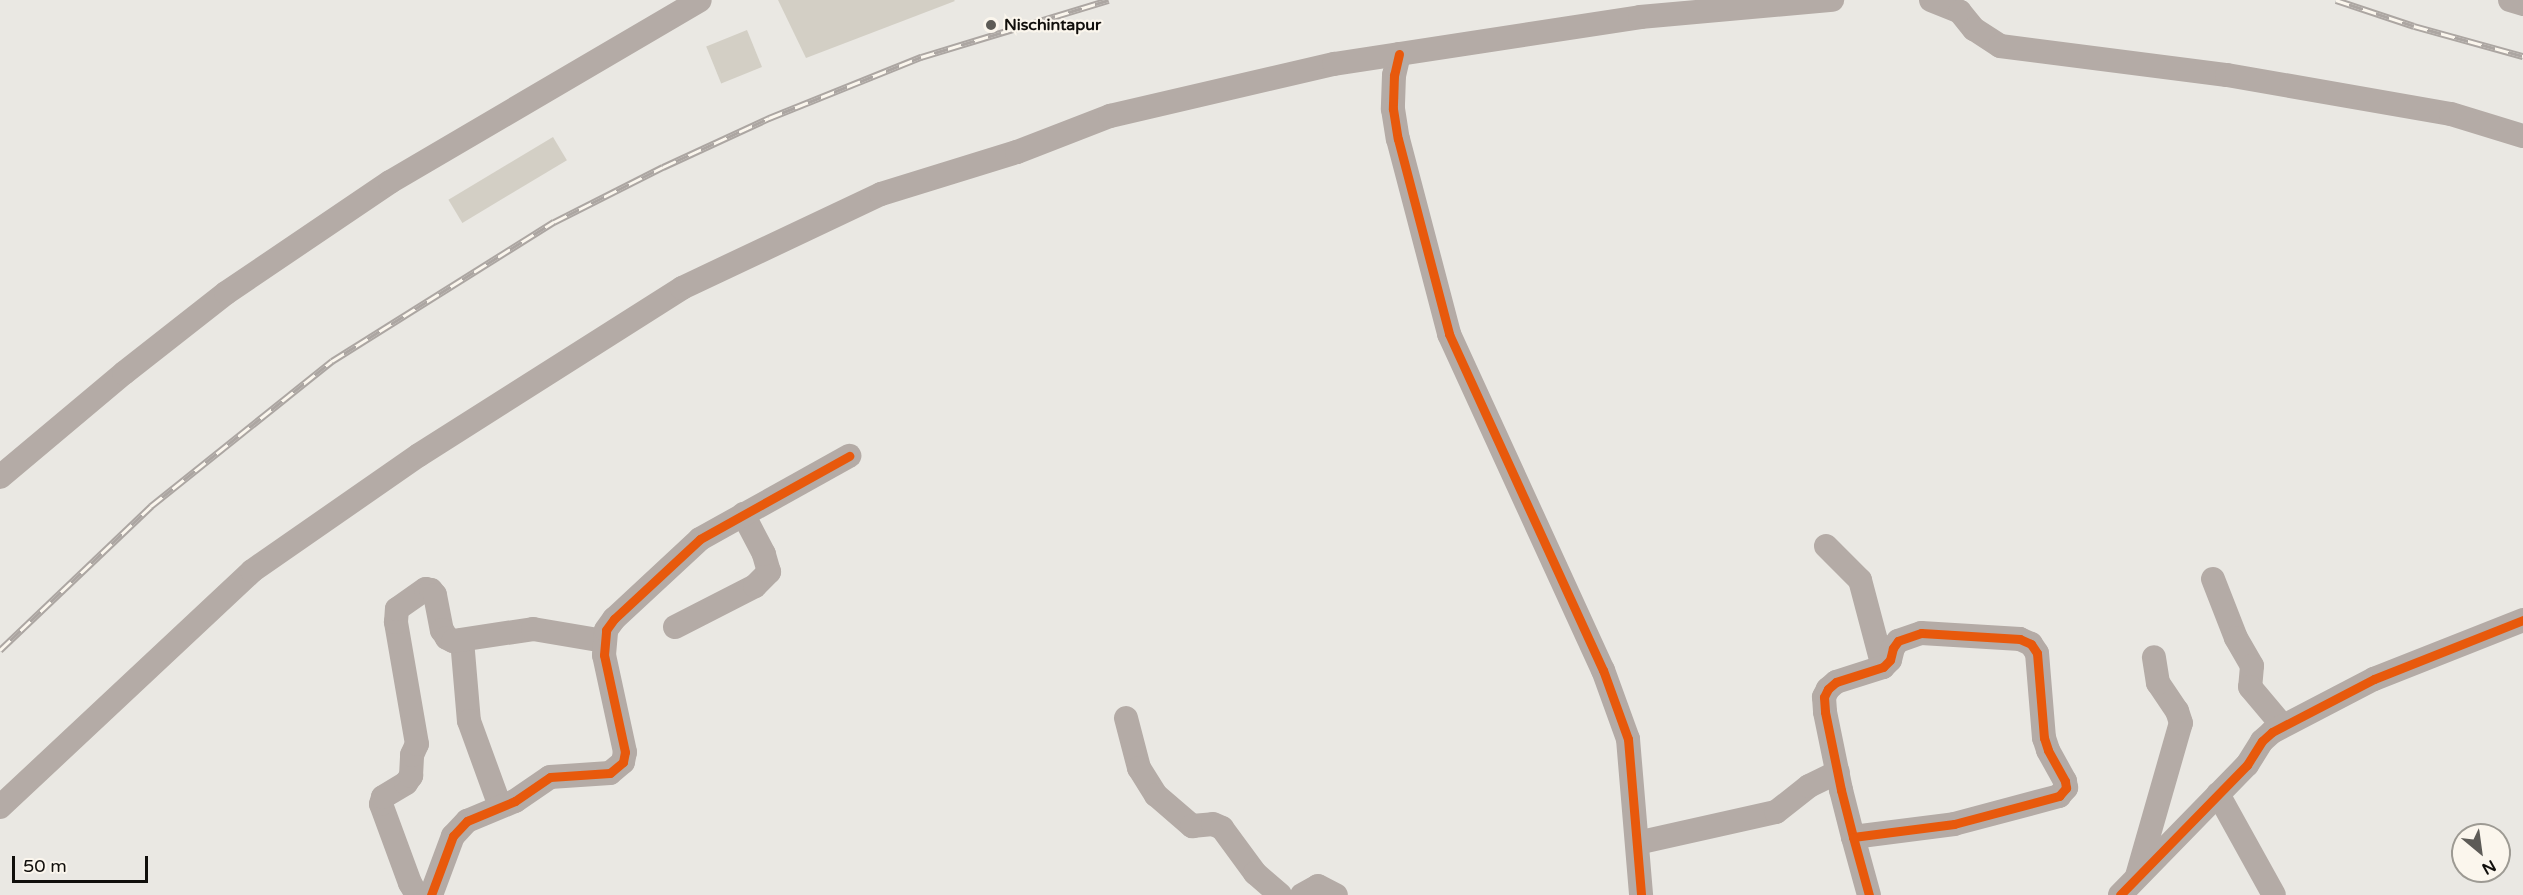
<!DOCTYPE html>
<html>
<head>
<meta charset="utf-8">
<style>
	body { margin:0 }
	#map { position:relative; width:2523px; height:895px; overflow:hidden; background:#eae8e3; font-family:"Varela Round",sans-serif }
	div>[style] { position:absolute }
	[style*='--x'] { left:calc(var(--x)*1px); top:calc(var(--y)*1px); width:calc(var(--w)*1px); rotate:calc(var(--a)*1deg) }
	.building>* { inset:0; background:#d3cfc5; transform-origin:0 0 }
	.minor>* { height:24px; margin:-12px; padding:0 12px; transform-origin:12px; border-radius:12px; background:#b4aba6 }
	.rail>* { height:7px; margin-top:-3.5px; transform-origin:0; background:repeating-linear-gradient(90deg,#fbf6ed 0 14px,#aca6a2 0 28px); box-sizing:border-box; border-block:2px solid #aca6a2 }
	.cycleway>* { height:9px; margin:-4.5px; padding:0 4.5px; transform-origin:4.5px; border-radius:4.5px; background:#e8590c }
	.dots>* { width:16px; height:16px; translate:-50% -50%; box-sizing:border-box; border:3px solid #fbf6ed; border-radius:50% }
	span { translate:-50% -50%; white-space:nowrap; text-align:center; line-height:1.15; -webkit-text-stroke:4.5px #fbf6ed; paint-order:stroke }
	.poi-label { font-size:16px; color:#110f0c; font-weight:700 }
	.left { translate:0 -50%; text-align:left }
	.north { position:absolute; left:2451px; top:823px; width:60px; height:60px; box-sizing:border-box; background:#fbf6ed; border:2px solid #9d9a93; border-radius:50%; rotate:151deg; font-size:16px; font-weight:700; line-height:24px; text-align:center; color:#110f0c }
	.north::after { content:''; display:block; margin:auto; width:21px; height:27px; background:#5d5b57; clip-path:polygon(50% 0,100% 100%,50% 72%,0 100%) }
	.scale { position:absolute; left:12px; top:856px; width:136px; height:27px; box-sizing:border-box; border:3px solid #110f0c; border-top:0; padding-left:8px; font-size:18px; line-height:21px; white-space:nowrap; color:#110f0c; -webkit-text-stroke:4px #fbf6ed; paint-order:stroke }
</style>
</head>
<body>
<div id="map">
	<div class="building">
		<i style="clip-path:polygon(778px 0,954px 0,955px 1px,806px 58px)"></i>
		<i style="left:747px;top:30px;width:40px;height:44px;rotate:68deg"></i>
		<i style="left:553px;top:137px;width:27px;height:122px;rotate:59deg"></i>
	</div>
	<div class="minor">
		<i style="--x:1931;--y:0;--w:31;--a:22"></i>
		<i style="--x:1960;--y:12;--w:22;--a:51"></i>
		<i style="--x:1974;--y:29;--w:31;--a:33"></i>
		<i style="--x:2000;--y:46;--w:229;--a:7.3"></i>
		<i style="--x:2227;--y:75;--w:227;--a:9.9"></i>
		<i style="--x:2451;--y:114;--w:75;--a:17"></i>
		<i style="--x:2510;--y:0;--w:14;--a:17"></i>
		<i style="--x:1399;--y:54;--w:22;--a:103"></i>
		<i style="--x:1394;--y:75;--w:34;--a:92"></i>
		<i style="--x:1393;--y:109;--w:30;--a:81"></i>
		<i style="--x:1398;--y:139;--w:202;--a:75.3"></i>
		<i style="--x:1449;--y:334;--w:370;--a:65.4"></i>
		<i style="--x:1603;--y:670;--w:73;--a:70.1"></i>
		<i style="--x:1628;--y:739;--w:157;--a:85.2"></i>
		<i style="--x:0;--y:477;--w:162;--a:-40"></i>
		<i style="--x:124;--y:373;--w:130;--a:-38.1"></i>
		<i style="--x:226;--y:293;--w:198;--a:-34.1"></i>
		<i style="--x:390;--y:182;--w:359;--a:-30.4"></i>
		<i style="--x:1826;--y:546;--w:48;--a:45"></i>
		<i style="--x:1860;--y:580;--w:90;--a:75.2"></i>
		<i style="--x:2213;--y:579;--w:63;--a:68.7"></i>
		<i style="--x:2236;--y:638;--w:32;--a:60"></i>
		<i style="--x:2252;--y:666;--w:21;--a:95"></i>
		<i style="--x:2250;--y:687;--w:50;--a:49.9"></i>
		<i style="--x:675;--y:627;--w:90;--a:-27.1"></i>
		<i style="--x:755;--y:586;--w:20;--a:-45"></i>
		<i style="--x:769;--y:572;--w:19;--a:-106"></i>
		<i style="--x:764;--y:554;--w:45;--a:-117.7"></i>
		<i style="--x:462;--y:640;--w:81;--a:85.1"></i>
		<i style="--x:469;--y:721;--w:90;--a:70"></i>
		<i style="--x:1126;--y:718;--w:52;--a:75.4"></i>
		<i style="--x:1139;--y:768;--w:32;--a:58"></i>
		<i style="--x:1156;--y:795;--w:48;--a:40.7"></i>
		<i style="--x:1192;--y:826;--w:21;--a:-5"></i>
		<i style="--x:1213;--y:824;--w:10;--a:24"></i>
		<i style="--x:1222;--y:828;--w:56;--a:53.7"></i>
		<i style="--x:1255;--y:873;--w:33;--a:41"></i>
		<i style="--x:2218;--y:794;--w:115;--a:61"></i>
		<i style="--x:0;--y:807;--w:345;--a:-43.1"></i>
		<i style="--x:252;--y:571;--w:203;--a:-34.8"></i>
		<i style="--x:419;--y:455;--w:312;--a:-32.4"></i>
		<i style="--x:682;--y:288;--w:220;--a:-25.3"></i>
		<i style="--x:881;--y:194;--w:142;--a:-17.2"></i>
		<i style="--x:1017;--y:152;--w:100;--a:-21.2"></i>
		<i style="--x:1110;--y:116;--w:230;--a:-13.1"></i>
		<i style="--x:1334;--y:64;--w:310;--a:-8.7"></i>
		<i style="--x:1640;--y:17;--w:193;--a:-5.1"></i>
		<i style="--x:1853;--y:837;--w:102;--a:-7.3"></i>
		<i style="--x:1954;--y:824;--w:109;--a:-14.9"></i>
		<i style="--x:2059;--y:796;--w:11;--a:-49"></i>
		<i style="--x:2066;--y:788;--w:7;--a:-98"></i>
		<i style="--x:2065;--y:781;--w:35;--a:-119"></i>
		<i style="--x:2048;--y:750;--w:13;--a:-108"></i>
		<i style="--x:2044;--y:738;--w:85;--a:-94.7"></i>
		<i style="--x:2037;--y:653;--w:11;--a:-124"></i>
		<i style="--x:2031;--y:644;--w:12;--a:-156"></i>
		<i style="--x:2020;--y:639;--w:99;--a:-176.5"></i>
		<i style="--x:1921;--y:633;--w:24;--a:161"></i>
		<i style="--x:1898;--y:641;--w:9;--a:126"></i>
		<i style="--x:1893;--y:648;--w:12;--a:104"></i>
		<i style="--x:1890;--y:660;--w:10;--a:135"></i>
		<i style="--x:1883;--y:667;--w:49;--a:162.3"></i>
		<i style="--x:1836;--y:682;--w:11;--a:139"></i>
		<i style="--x:1828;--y:689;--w:9;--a:117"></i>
		<i style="--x:1824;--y:697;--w:15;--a:86"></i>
		<i style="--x:1825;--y:712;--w:80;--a:78.4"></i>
		<i style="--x:1841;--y:790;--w:49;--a:75.7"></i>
		<i style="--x:1853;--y:837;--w:60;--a:74.6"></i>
		<i style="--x:1637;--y:843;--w:142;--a:-12.6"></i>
		<i style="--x:1776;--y:812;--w:42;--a:-38.2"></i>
		<i style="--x:1809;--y:786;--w:32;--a:-26"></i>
		<i style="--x:2137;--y:876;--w:159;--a:-74"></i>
		<i style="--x:2181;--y:723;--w:13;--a:-108"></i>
		<i style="--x:2177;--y:711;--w:34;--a:-124"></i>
		<i style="--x:2158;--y:683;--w:26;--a:-99"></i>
		<i style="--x:417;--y:895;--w:14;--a:-120"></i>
		<i style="--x:410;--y:883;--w:84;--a:-110.2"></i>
		<i style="--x:381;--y:804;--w:7;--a:-74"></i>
		<i style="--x:383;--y:797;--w:27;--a:-31"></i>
		<i style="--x:406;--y:783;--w:9;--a:-54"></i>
		<i style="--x:411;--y:776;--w:21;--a:-87"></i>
		<i style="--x:412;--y:755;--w:12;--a:-66"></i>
		<i style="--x:417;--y:744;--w:124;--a:-99.8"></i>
		<i style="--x:396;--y:622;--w:13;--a:-86"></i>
		<i style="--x:397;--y:609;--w:35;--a:-35"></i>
		<i style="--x:426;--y:589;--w:5;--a:11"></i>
		<i style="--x:431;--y:590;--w:6;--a:51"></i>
		<i style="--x:435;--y:595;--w:36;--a:79"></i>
		<i style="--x:442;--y:630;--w:9;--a:58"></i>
		<i style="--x:447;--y:638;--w:7;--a:27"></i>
		<i style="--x:453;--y:641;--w:81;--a:-8.5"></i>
		<i style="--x:533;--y:629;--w:72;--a:9.6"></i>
		<i style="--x:431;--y:895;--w:63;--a:-69.6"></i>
		<i style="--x:453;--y:836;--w:21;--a:-47"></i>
		<i style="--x:467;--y:821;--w:52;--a:-22.6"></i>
		<i style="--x:515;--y:801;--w:42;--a:-34.4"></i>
		<i style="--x:550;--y:777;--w:60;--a:-3.8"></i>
		<i style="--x:610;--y:773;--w:17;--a:-40"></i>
		<i style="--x:623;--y:762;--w:10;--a:-79"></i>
		<i style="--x:625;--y:752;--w:99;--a:-102.2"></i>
		<i style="--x:604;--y:655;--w:25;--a:-85"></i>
		<i style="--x:606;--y:630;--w:14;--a:-54"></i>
		<i style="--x:614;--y:619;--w:117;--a:-42.9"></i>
		<i style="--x:700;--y:539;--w:171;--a:-29.1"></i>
		<i style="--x:1302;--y:895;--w:18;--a:-29"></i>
		<i style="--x:1318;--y:886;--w:20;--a:27"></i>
		<i style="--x:2120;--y:895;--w:182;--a:-45.7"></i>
		<i style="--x:2247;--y:765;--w:28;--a:-58"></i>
		<i style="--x:2262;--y:741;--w:13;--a:-42"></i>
		<i style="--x:2272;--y:732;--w:115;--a:-27.5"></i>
		<i style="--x:2374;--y:679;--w:160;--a:-21.6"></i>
	</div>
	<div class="rail">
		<i style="--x:2336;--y:0;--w:82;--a:18.4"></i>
		<i style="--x:2414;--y:26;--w:113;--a:15.4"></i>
		<i style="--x:0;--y:650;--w:209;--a:-43.6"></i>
		<i style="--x:151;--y:506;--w:232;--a:-38.7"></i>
		<i style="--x:332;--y:361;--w:262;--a:-32.1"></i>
		<i style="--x:554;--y:222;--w:122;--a:-26.8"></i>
		<i style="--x:663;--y:167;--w:117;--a:-24.8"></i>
		<i style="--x:769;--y:118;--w:164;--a:-21.9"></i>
		<i style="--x:921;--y:57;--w:196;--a:-16.9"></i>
	</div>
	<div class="cycleway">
		<i style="--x:1399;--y:54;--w:22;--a:103"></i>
		<i style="--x:1394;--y:75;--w:34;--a:92"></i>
		<i style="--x:1393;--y:109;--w:30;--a:81"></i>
		<i style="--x:1398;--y:139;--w:202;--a:75.3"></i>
		<i style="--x:1449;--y:334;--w:370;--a:65.4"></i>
		<i style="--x:1603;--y:670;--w:73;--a:70.1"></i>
		<i style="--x:1628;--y:739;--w:157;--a:85.2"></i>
		<i style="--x:1853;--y:837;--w:102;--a:-7.3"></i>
		<i style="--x:1954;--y:824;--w:109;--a:-14.9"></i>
		<i style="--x:2059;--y:796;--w:11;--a:-49"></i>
		<i style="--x:2066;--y:788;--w:7;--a:-98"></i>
		<i style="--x:2065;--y:781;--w:35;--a:-119"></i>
		<i style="--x:2048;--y:750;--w:13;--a:-108"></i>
		<i style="--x:2044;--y:738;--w:85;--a:-94.7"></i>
		<i style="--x:2037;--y:653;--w:11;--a:-124"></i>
		<i style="--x:2031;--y:644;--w:12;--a:-156"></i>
		<i style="--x:2020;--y:639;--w:99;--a:-176.5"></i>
		<i style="--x:1921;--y:633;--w:24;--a:161"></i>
		<i style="--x:1898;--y:641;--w:9;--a:126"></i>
		<i style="--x:1893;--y:648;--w:12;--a:104"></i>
		<i style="--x:1890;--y:660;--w:10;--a:135"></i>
		<i style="--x:1883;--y:667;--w:49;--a:162.3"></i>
		<i style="--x:1836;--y:682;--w:11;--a:139"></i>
		<i style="--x:1828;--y:689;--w:9;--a:117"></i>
		<i style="--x:1824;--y:697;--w:15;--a:86"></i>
		<i style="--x:1825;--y:712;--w:80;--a:78.4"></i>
		<i style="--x:1841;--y:790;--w:49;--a:75.7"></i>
		<i style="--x:1853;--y:837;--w:60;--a:74.6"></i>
		<i style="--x:431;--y:895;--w:63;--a:-69.6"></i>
		<i style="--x:453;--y:836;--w:21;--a:-47"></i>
		<i style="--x:467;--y:821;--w:52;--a:-22.6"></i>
		<i style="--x:515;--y:801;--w:42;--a:-34.4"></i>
		<i style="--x:550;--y:777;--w:60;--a:-3.8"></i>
		<i style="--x:610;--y:773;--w:17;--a:-40"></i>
		<i style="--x:623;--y:762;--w:10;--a:-79"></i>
		<i style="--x:625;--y:752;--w:99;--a:-102.2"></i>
		<i style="--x:604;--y:655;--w:25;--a:-85"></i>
		<i style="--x:606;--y:630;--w:14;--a:-54"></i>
		<i style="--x:614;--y:619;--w:117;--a:-42.9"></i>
		<i style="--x:700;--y:539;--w:171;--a:-29.1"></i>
		<i style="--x:2120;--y:895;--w:182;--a:-45.7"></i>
		<i style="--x:2247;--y:765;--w:28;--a:-58"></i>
		<i style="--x:2262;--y:741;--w:13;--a:-42"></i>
		<i style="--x:2272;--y:732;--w:115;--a:-27.5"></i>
		<i style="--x:2374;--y:679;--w:160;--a:-21.6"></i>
	</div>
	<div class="dots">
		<i style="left:991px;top:25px;background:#5d5b57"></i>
	</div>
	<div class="poi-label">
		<span class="left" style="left:1004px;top:25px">Nischintapur</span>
	</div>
	<div class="north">N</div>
	<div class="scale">50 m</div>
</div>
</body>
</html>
